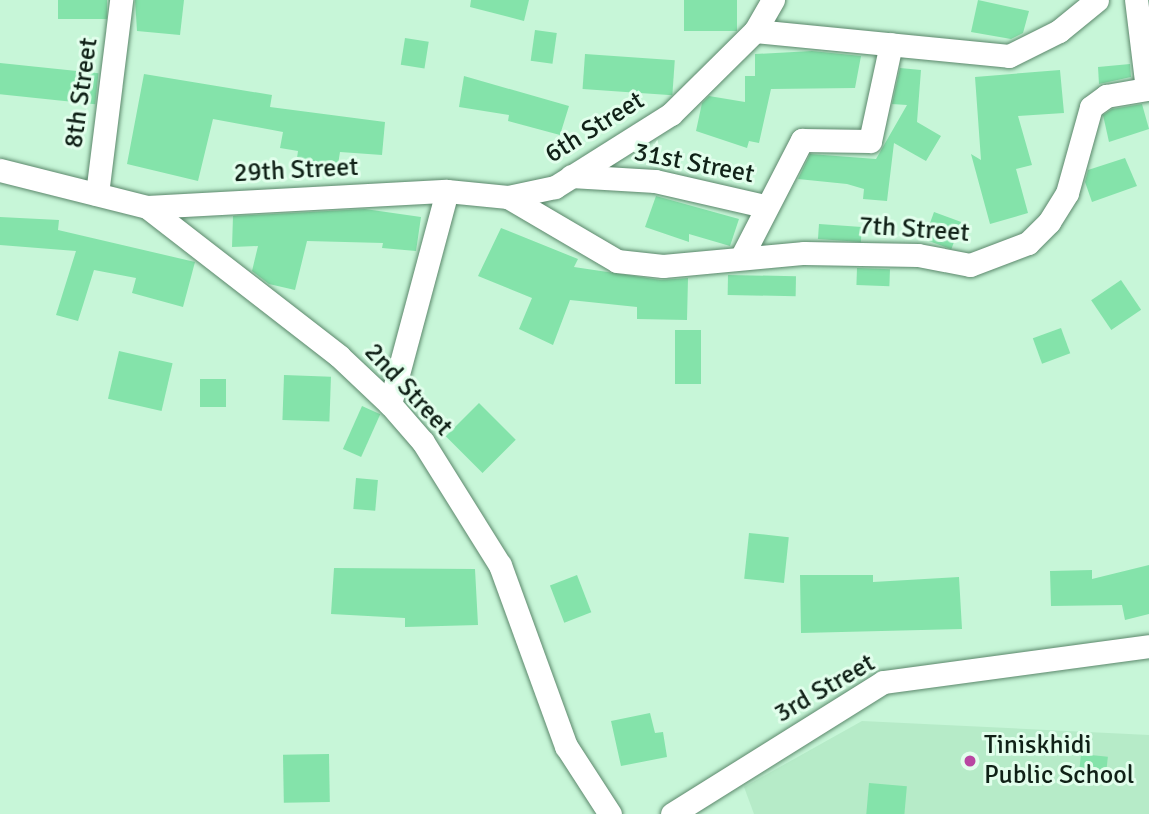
<!DOCTYPE html>
<html>
<head>
<meta charset="utf-8">
<style>
	body { margin:0 }
	#map { position:relative; width:1149px; height:814px; overflow:hidden; background:#c7f6d8; font-family:Signika,sans-serif }
	div>[style] { position:absolute }
	[style*='--x'] { left:calc(var(--x)*1px); top:calc(var(--y)*1px); width:calc(var(--w)*1px); rotate:calc(var(--a)*1deg) }
	.built>* { inset:0; background:#b6ebc8 }
	.building>* { inset:0; background:#84e3aa; transform-origin:0 0 }
	.roads { filter:drop-shadow(0 0 2px #5b876b) drop-shadow(0 0 2px #5b876b) }
	.street>* { height:23px; margin:-11.5px; padding:0 11.5px; transform-origin:11.5px; border-radius:11.5px; background:#fff }
	.dots>* { width:19px; height:19px; translate:-50% -50%; box-sizing:border-box; border:4px solid #e2feec; border-radius:50% }
	span { translate:-50% -50%; white-space:nowrap; text-align:center; line-height:1.15; -webkit-text-stroke:6px #e2feec; paint-order:stroke }
	.street-label { font-size:26px; color:#102117 }
	.poi-label { font-size:26px; color:#102117 }
	.left { translate:0 -50%; text-align:left }
</style>
</head>
<body>
<div id="map">
	<div class="built">
		<i style="clip-path:polygon(862px 721px,1149px 735px,1149px 814px,754px 814px,744px 787px)"></i>
	</div>
	<div class="building">
		<i style="left:58px;top:0;width:49px;height:19px"></i>
		<i style="clip-path:polygon(135px 0,184px 0,180px 35px,137px 31px)"></i>
		<i style="clip-path:polygon(471px 0,529px 0,524px 21px,470px 7px)"></i>
		<i style="left:684px;top:0;width:53px;height:31px"></i>
		<i style="clip-path:polygon(978px 0,1029px 11px,1023px 33px,1011px 39px,971px 32px)"></i>
		<i style="left:535px;top:30px;width:22px;height:31px;rotate:8deg"></i>
		<i style="left:405px;top:38px;width:24px;height:27px;rotate:9deg"></i>
		<i style="clip-path:polygon(812px 51px,861px 56px,855px 88px,771px 89px,759px 143px,749px 141px,747px 148px,696px 131px,702px 103px,709px 96px,745px 102px,745px 76px,755px 76px,755px 54px)"></i>
		<i style="left:585px;top:54px;width:90px;height:35px;rotate:4deg"></i>
		<i style="left:0;top:63px;width:99px;height:31px;rotate:6deg"></i>
		<i style="clip-path:polygon(1130px 64px,1131px 77px,1099px 84px,1098px 67px)"></i>
		<i style="clip-path:polygon(900px 68px,921px 70px,917px 122px,941px 136px,926px 161px,894px 143px,887px 201px,863px 199px,864px 189px,847px 184px,798px 179px,810px 154px,876px 159px,907px 105px,892px 104px)"></i>
		<i style="clip-path:polygon(1060px 70px,1064px 113px,1018px 116px,1032px 165px,1016px 169px,1028px 213px,990px 224px,971px 154px,981px 160px,975px 77px)"></i>
		<i style="clip-path:polygon(144px 74px,272px 95px,270px 107px,385px 122px,382px 155px,340px 152px,337px 171px,296px 165px,298px 151px,280px 148px,283px 132px,213px 119px,198px 181px,127px 164px)"></i>
		<i style="clip-path:polygon(464px 76px,569px 106px,560px 135px,508px 121px,509px 115px,459px 107px)"></i>
		<i style="clip-path:polygon(1142px 104px,1149px 129px,1109px 142px,1103px 115px,1112px 109px)"></i>
		<i style="clip-path:polygon(1125px 158px,1137px 186px,1092px 202px,1085px 182px,1088px 170px)"></i>
		<i style="clip-path:polygon(656px 196px,739px 219px,730px 246px,689px 234px,689px 242px,645px 227px)"></i>
		<i style="clip-path:polygon(365px 209px,421px 217px,416px 251px,382px 248px,383px 243px,307px 241px,295px 290px,269px 284px,252px 271px,258px 246px,232px 247px,233px 216px)"></i>
		<i style="left:934px;top:212px;width:29px;height:29px;rotate:20deg"></i>
		<i style="clip-path:polygon(0 217px,59px 220px,58px 230px,195px 262px,183px 307px,132px 293px,136px 278px,94px 270px,78px 321px,56px 315px,76px 251px,0 245px)"></i>
		<i style="left:819px;top:224px;width:43px;height:15px;rotate:4deg"></i>
		<i style="clip-path:polygon(501px 228px,578px 259px,574px 267px,661px 280px,688px 278px,687px 320px,637px 319px,637px 307px,570px 300px,553px 345px,519px 329px,532px 298px,478px 276px)"></i>
		<i style="left:857px;top:268px;width:33px;height:17px;rotate:2deg"></i>
		<i style="left:728px;top:275px;width:68px;height:20px;rotate:1deg"></i>
		<i style="left:1121px;top:280px;width:36px;height:36px;rotate:56deg"></i>
		<i style="left:1061px;top:328px;width:27px;height:30px;rotate:70deg"></i>
		<i style="left:675px;top:330px;width:26px;height:54px"></i>
		<i style="left:119px;top:351px;width:55px;height:49px;rotate:13deg"></i>
		<i style="left:284px;top:375px;width:47px;height:45px;rotate:2deg"></i>
		<i style="left:200px;top:379px;width:26px;height:28px"></i>
		<i style="left:479px;top:403px;width:52px;height:47px;rotate:45deg"></i>
		<i style="left:362px;top:406px;width:20px;height:47px;rotate:24deg"></i>
		<i style="left:356px;top:478px;width:22px;height:31px;rotate:5deg"></i>
		<i style="left:749px;top:533px;width:40px;height:46px;rotate:6deg"></i>
		<i style="clip-path:polygon(1149px 565px,1149px 614px,1125px 620px,1122px 605px,1051px 606px,1050px 571px,1092px 570px,1092px 579px)"></i>
		<i style="clip-path:polygon(334px 568px,475px 569px,478px 625px,405px 627px,405px 618px,331px 614px)"></i>
		<i style="left:577px;top:575px;width:40px;height:29px;rotate:69deg"></i>
		<i style="clip-path:polygon(800px 575px,873px 575px,873px 582px,959px 577px,962px 629px,801px 633px)"></i>
		<i style="clip-path:polygon(650px 713px,655px 733px,663px 732px,667px 757px,621px 766px,611px 721px)"></i>
		<i style="left:329px;top:754px;width:48px;height:46px;rotate:89deg"></i>
		<i style="left:1081px;top:754px;width:27px;height:25px;rotate:6deg"></i>
		<i style="left:869px;top:783px;width:38px;height:31px;rotate:5deg"></i>
	</div>
	<div class="roads">
		<div class="street">
			<i style="--x:755;--y:31;--w:255;--a:5.6"></i>
			<i style="--x:1009;--y:56;--w:56;--a:-26.6"></i>
			<i style="--x:1059;--y:31;--w:49;--a:-39.2"></i>
			<i style="--x:0;--y:170;--w:152;--a:14.1"></i>
			<i style="--x:147;--y:207;--w:243;--a:37.8"></i>
			<i style="--x:339;--y:356;--w:70;--a:43.3"></i>
			<i style="--x:390;--y:404;--w:50;--a:49"></i>
			<i style="--x:423;--y:442;--w:145;--a:58"></i>
			<i style="--x:500;--y:565;--w:193;--a:70"></i>
			<i style="--x:566;--y:746;--w:81;--a:57.1"></i>
			<i style="--x:571;--y:176;--w:84;--a:3.4"></i>
			<i style="--x:655;--y:181;--w:112;--a:12.9"></i>
			<i style="--x:97;--y:194;--w:195;--a:-82.9"></i>
			<i style="--x:508;--y:197;--w:126;--a:30.4"></i>
			<i style="--x:617;--y:261;--w:46;--a:6.2"></i>
			<i style="--x:663;--y:266;--w:142;--a:-5.3"></i>
			<i style="--x:804;--y:253;--w:114;--a:1"></i>
			<i style="--x:918;--y:255;--w:53;--a:10.9"></i>
			<i style="--x:970;--y:265;--w:62;--a:-20.8"></i>
			<i style="--x:1028;--y:243;--w:30;--a:-45"></i>
			<i style="--x:1049;--y:222;--w:34;--a:-58"></i>
			<i style="--x:1067;--y:193;--w:89;--a:-74.4"></i>
			<i style="--x:1091;--y:107;--w:19;--a:-36"></i>
			<i style="--x:1106;--y:96;--w:42;--a:-9.7"></i>
			<i style="--x:1147;--y:89;--w:90;--a:-97"></i>
			<i style="--x:147;--y:207;--w:300;--a:-3.1"></i>
			<i style="--x:447;--y:191;--w:61;--a:5.6"></i>
			<i style="--x:508;--y:197;--w:48;--a:-12"></i>
			<i style="--x:555;--y:187;--w:137;--a:-32.2"></i>
			<i style="--x:671;--y:114;--w:118;--a:-44.7"></i>
			<i style="--x:755;--y:31;--w:36;--a:-60"></i>
			<i style="--x:741;--y:258;--w:133;--a:-62.7"></i>
			<i style="--x:802;--y:140;--w:68;--a:0.8"></i>
			<i style="--x:870;--y:141;--w:99;--a:-77.8"></i>
			<i style="--x:390;--y:404;--w:220;--a:-75"></i>
			<i style="--x:672;--y:814;--w:249;--a:-32"></i>
			<i style="--x:883;--y:682;--w:268;--a:-7.7"></i>
		</div>
	</div>
	<div class="dots">
		<i style="left:970px;top:761px;background:#b947a2"></i>
	</div>
	<div class="street-label">
		<span style="left:82px;top:93px;rotate:-82deg">8th Street</span>
		<span style="left:595px;top:128px;rotate:-32deg">6th Street</span>
		<span style="left:694px;top:164px;rotate:11deg">31st Street</span>
		<span style="left:296px;top:171px;rotate:-3deg">29th Street</span>
		<span style="left:914px;top:230px;rotate:4deg">7th Street</span>
		<span style="left:408px;top:390px;rotate:47deg">2nd Street</span>
		<span style="left:825px;top:689px;rotate:-30deg">3rd Street</span>
	</div>
	<div class="poi-label">
		<span class="left" style="left:984px;top:761px">Tiniskhidi<br>Public School</span>
	</div>
</div>
</body>
</html>
